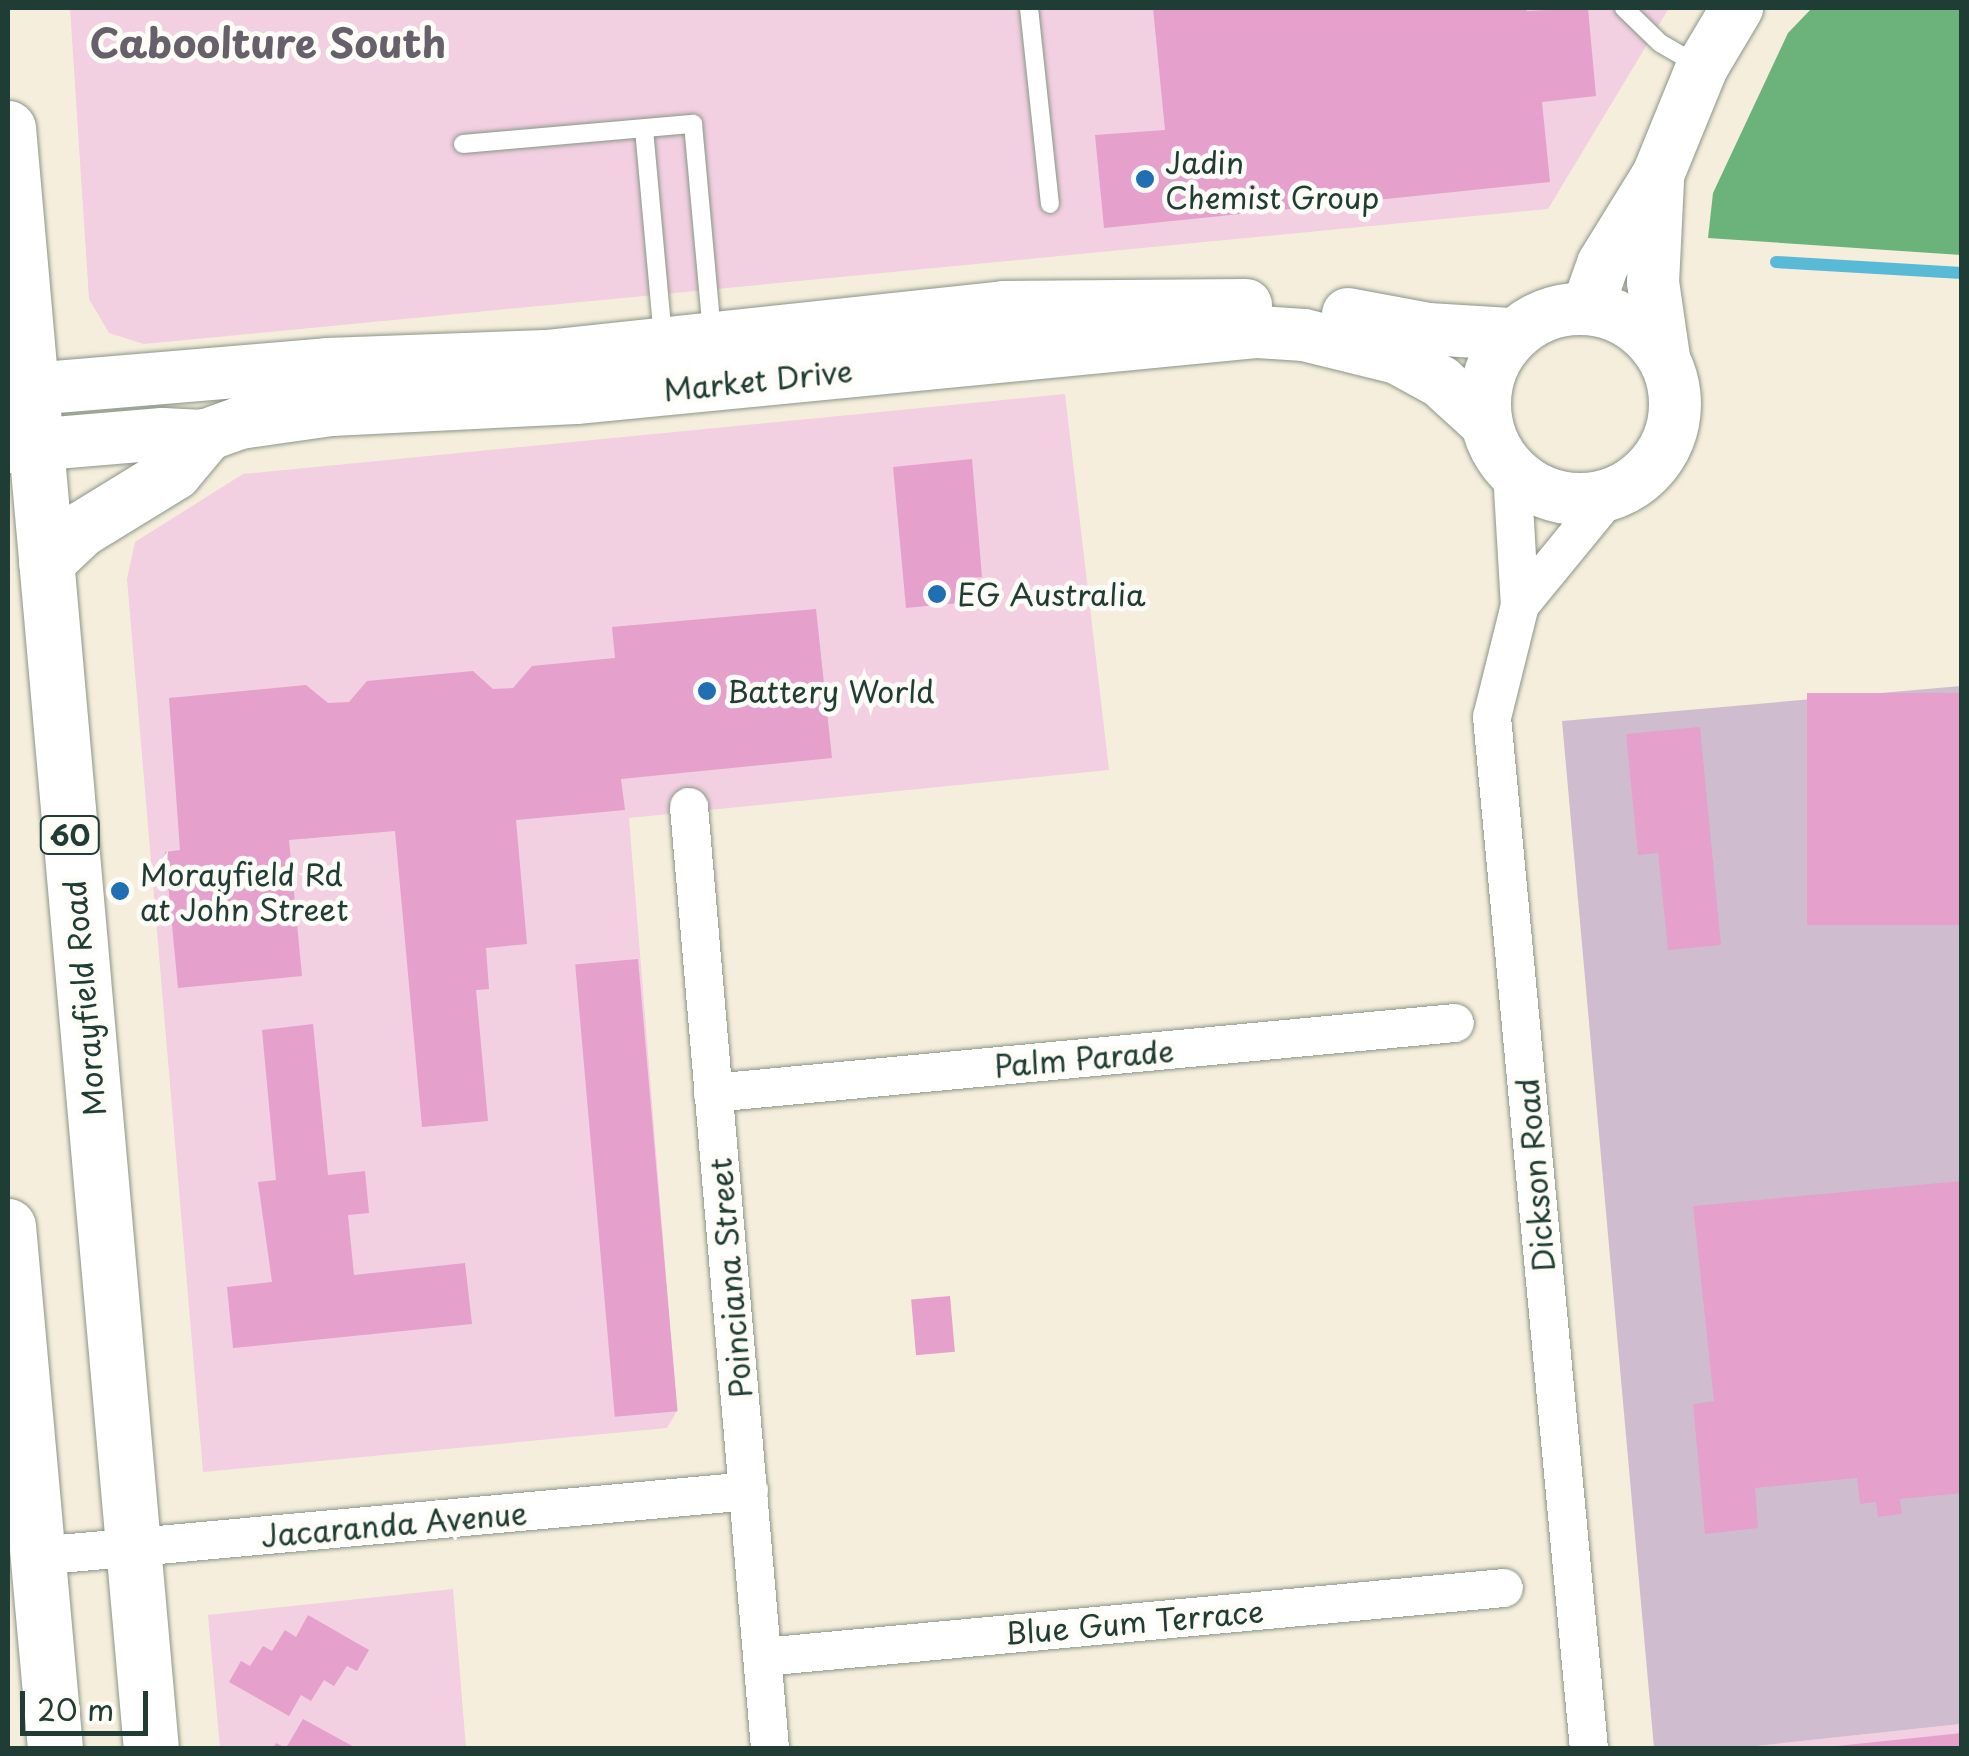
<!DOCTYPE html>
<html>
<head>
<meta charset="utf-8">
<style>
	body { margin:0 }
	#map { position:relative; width:1969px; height:1756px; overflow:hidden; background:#f6eedc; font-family:"Playpen Sans",sans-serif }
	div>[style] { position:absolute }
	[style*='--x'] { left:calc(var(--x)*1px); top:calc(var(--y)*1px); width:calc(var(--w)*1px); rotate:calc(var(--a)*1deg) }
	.built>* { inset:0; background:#f2cfe1 }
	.industrial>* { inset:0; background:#cfbdcf }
	.forest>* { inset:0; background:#6bb37a }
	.stream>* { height:12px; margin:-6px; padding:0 6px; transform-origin:6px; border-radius:6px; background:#58bad7 }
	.building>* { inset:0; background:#e6a0cc; transform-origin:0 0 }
	.roads { filter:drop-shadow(0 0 2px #8a9688) drop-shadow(0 0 2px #8a9688) }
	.lane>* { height:18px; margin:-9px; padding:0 9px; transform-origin:9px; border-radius:9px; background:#fff }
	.street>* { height:38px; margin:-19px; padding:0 19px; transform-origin:19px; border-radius:19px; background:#fff }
	.secondary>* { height:52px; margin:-26px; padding:0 26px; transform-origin:26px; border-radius:26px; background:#fff }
	.secondary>.ring { margin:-26px; padding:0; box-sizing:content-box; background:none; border:52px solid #fff; border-radius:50% }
	.primary>* { height:55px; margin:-27.5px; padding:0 27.5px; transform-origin:27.5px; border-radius:27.5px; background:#fff }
	.dots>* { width:28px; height:28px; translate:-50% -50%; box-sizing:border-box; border:5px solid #fdfcf7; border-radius:50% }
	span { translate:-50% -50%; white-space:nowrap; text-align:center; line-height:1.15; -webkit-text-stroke:10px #fdfcf7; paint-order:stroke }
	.shield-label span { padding:2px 8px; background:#fdfcf7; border:2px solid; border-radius:8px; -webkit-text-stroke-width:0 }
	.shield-label { font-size:28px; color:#1f3d34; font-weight:700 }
	.poi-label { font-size:30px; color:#1f3d34 }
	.left { translate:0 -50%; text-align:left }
	.street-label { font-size:30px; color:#1f3d34 }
	.district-label { font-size:40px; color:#656069; font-weight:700 }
	.frame { position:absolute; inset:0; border:10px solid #1f3d34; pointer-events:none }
	.scale { position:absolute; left:20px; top:1691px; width:128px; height:45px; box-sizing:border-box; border:5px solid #1f3d34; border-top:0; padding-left:12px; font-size:30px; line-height:35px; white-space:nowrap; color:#1f3d34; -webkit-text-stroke:8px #fdfcf7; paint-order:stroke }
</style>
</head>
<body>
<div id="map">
	<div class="built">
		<i style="clip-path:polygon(70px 8px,1669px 8px,1548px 209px,144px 344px,109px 333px,89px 299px)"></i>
		<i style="clip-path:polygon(1065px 394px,1109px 770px,629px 818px,677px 1411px,667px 1428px,203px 1472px,127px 579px,135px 542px,243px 474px)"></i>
		<i style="clip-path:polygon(453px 1589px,466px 1748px,220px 1748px,208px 1615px)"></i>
		<i style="clip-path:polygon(1961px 1724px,1961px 1748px,1737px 1748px)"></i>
	</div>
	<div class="industrial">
		<i style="clip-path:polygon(1961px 686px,1961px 1724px,1737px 1748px,1654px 1748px,1562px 721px)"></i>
	</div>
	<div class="forest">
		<i style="clip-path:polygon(1812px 8px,1961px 8px,1961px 255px,1708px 238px,1713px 193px,1788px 33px)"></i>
	</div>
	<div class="stream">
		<i style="--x:1776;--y:262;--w:186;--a:3.4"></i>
	</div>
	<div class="building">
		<i style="clip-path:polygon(1153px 8px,1526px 8px,1527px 11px,1588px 8px,1596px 96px,1542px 102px,1550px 182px,1104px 228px,1095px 135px,1165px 130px)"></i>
		<i style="clip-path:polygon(972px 459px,982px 577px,967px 578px,969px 602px,906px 608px,893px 467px)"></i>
		<i style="clip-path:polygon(816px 609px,832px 758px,621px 779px,625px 810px,516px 820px,527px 944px,486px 948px,489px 989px,476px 990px,488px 1121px,422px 1127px,395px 831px,289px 840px,302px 976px,178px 988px,165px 852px,180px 850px,169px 698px,306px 685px,328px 703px,349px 702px,367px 681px,473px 671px,493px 689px,513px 688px,532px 666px,615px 658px,612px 627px)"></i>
		<i style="left:1962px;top:693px;width:232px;height:155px;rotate:90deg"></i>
		<i style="clip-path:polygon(1700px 727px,1721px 945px,1668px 950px,1658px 853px,1638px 855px,1626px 734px)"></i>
		<i style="left:638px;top:959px;width:454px;height:63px;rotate:85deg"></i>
		<i style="clip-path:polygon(313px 1024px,328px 1175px,365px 1171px,369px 1213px,348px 1215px,354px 1275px,465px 1263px,472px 1324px,233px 1348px,227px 1287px,272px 1282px,258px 1182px,276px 1180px,262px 1030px)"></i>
		<i style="clip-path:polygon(1962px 1181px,1962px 1493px,1900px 1499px,1902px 1514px,1878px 1517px,1876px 1502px,1860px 1504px,1857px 1478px,1755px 1488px,1758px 1528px,1705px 1534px,1693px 1404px,1714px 1401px,1693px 1206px)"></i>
		<i style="left:950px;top:1296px;width:56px;height:39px;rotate:85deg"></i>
		<i style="clip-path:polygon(308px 1615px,369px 1650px,357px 1671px,347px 1666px,334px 1686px,324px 1680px,311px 1701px,301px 1695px,289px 1716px,229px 1682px,241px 1661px,250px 1666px,263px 1646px,272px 1651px,285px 1630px,296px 1637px)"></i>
		<i style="clip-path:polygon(303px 1719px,356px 1748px,273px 1748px,276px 1743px,286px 1748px)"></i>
		<i style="clip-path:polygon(1962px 1733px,1962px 1748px,1837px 1748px,1837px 1746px)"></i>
	</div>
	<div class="roads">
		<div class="lane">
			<i style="--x:1029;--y:8;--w:197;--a:83.9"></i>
			<i style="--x:1624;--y:8;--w:50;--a:44.2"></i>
			<i style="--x:1660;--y:43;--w:44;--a:30.1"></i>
			<i style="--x:644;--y:129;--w:209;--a:84.8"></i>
			<i style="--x:463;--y:144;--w:231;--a:-5"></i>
			<i style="--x:693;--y:124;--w:209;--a:84.8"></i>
		</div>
		<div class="street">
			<i style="--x:1512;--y:472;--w:133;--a:86.6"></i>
			<i style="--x:1520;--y:605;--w:115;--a:104"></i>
			<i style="--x:1492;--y:717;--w:1036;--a:84.63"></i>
			<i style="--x:1520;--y:605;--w:142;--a:-50.7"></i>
			<i style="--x:689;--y:807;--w:944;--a:85.08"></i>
			<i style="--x:713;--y:1093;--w:745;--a:-5.39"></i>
			<i style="--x:38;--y:1556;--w:714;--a:-5.22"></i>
			<i style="--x:763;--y:1657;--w:744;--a:-5.32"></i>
		</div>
		<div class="secondary">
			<i style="--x:1658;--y:181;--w:101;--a:92.8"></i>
			<i style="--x:1653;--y:282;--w:76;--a:81.7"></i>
			<i class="ring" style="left:1485px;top:309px;width:138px;height:138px"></i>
			<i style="--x:1587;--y:309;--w:48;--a:-70.4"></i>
			<i style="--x:1603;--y:264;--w:105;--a:-58.3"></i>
			<i style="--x:1658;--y:175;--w:117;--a:-67.8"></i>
			<i style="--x:1702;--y:67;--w:69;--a:-59.3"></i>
			<i style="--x:1348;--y:314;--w:81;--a:10.6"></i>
			<i style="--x:1428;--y:329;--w:82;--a:3.5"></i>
			<i style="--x:8;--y:391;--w:320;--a:-4.8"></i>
			<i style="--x:327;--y:364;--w:219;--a:-2.1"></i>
			<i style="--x:546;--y:356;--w:461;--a:-6.1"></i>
			<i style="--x:1004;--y:307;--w:242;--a:-0.5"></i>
			<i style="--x:8;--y:447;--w:155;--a:-4.8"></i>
			<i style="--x:162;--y:434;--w:42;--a:2.7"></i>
			<i style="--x:204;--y:436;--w:38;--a:-20"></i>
			<i style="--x:240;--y:423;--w:92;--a:-8.1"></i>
			<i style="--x:331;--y:410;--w:245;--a:-2.8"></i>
			<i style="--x:576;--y:398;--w:685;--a:-5.53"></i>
			<i style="--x:1258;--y:332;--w:46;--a:3.7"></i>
			<i style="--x:1304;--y:335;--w:96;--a:13.9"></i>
			<i style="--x:1397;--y:358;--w:50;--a:28.6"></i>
			<i style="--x:1441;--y:382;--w:62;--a:42.4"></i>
		</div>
		<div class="primary">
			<i style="--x:8;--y:128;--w:1626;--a:84.96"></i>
			<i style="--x:46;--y:562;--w:48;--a:-43.3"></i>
			<i style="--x:81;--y:529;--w:109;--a:-31.5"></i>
			<i style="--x:174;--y:472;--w:47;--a:-50.2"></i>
			<i style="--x:8;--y:1226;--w:524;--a:84.86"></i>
		</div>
	</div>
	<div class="dots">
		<i style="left:1145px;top:179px;background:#1f6fb2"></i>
		<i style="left:937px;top:594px;background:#1f6fb2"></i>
		<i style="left:707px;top:691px;background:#1f6fb2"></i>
		<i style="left:120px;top:891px;background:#1f6fb2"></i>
	</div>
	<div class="shield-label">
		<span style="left:70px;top:835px">60</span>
	</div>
	<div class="poi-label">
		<span class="left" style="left:1165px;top:179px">Jadin<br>Chemist Group</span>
		<span class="left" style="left:957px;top:594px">EG Australia</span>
		<span class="left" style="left:727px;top:691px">Battery World</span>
		<span class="left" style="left:140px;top:891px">Morayfield Rd<br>at John Street</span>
	</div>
	<div class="street-label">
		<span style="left:758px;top:380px;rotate:-6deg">Market Drive</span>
		<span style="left:84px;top:998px;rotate:-95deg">Morayfield Road</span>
		<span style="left:1084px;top:1058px;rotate:-5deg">Palm Parade</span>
		<span style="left:1535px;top:1175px;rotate:-95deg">Dickson Road</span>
		<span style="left:730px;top:1278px;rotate:-95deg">Poinciana Street</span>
		<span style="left:394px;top:1524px;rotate:-5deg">Jacaranda Avenue</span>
		<span style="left:1134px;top:1622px;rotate:-5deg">Blue Gum Terrace</span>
	</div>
	<div class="district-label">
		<span style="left:268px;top:42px">Caboolture South</span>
	</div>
	<div class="frame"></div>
	<div class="scale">20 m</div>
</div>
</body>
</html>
